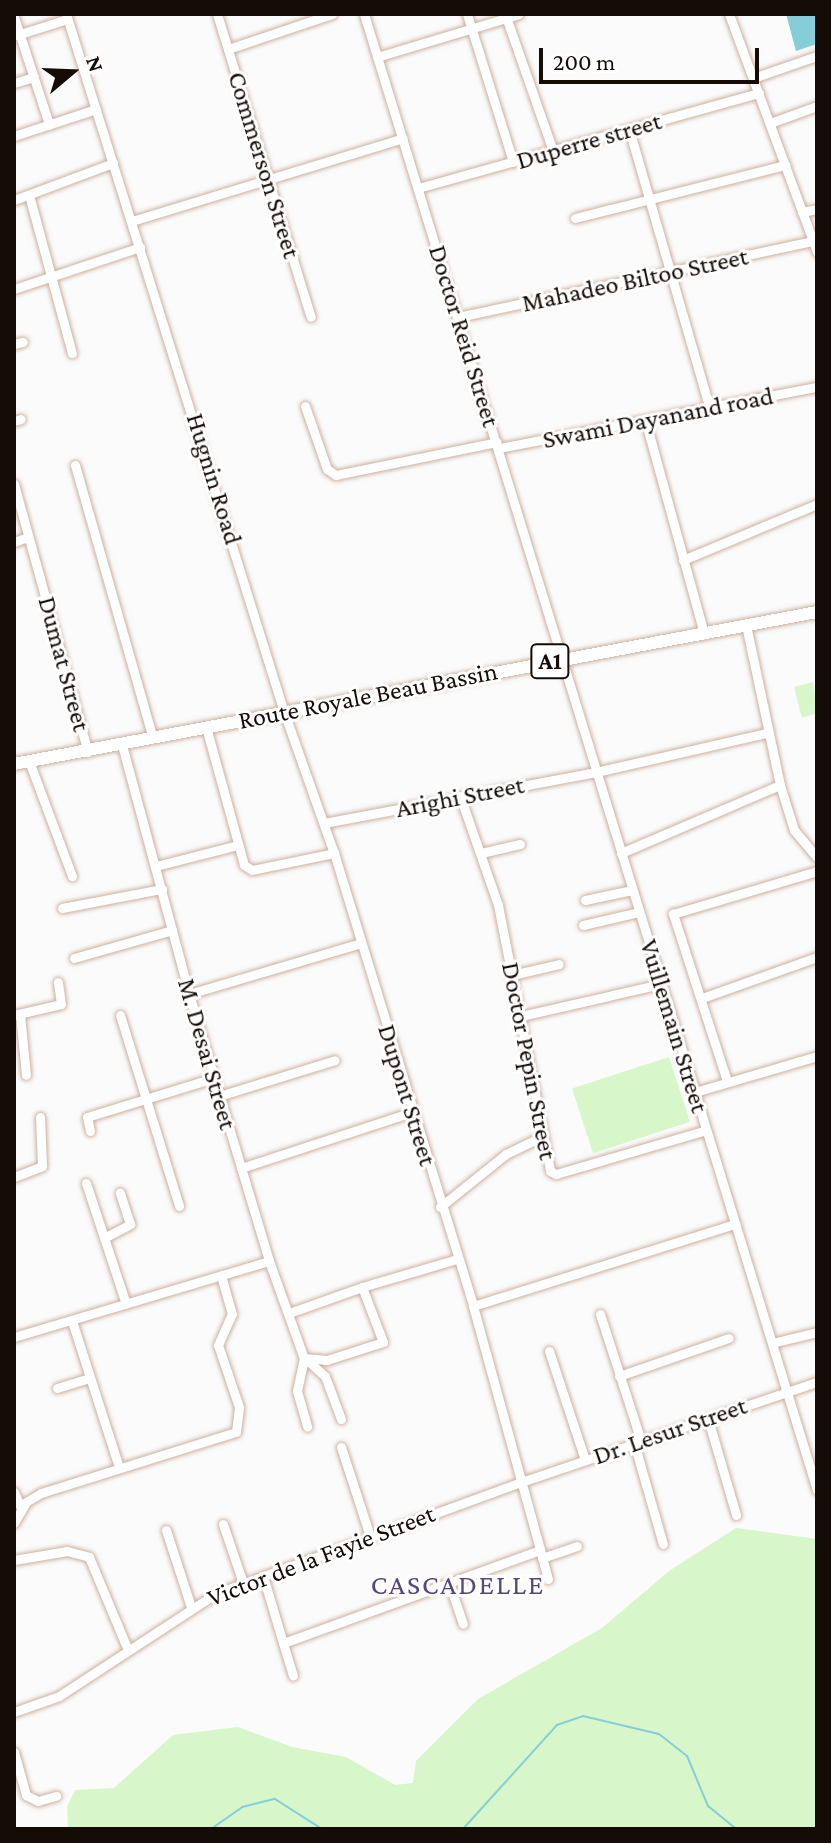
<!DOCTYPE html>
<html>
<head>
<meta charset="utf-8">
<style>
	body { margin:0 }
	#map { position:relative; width:831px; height:1843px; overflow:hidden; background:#fbfbfb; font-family:"Crimson Pro",serif }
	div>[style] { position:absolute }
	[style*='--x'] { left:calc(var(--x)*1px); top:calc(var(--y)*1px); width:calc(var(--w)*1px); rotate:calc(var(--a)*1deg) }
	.green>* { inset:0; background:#d7f6c9; transform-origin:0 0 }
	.water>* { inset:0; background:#86cdda }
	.stream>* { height:2px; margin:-1px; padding:0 1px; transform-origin:1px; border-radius:1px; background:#86cdda }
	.roads { filter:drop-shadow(0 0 2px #cdb0a1) drop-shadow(0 0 2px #cdb0a1) }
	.minor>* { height:9px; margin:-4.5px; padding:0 4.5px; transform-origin:4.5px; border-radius:4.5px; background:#fff }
	.major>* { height:12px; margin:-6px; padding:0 6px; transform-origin:6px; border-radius:6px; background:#fff }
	span { translate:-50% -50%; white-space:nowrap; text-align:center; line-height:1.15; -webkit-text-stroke:6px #fff; paint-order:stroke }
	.shield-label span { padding:2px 6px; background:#fff; border:2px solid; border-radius:6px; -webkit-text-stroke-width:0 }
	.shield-label { font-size:24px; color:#150c07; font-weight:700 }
	.street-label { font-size:26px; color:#150c07 }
	.neighbourhood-label { font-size:28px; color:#564683; letter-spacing:2px }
	.frame { position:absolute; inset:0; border:16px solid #150c07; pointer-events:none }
	.north { position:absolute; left:32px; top:32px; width:80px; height:80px; -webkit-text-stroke:6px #fff; paint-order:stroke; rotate:71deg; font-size:22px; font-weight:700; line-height:32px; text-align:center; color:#150c07 }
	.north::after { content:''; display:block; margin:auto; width:28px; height:36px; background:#150c07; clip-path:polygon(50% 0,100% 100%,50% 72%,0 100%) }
	.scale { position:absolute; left:539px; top:48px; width:220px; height:36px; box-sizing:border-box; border:4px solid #150c07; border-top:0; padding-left:10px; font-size:24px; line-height:28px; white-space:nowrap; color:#150c07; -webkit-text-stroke:6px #fff; paint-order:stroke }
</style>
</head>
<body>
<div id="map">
	<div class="green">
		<i style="clip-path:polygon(813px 682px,817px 713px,802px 718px,794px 687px)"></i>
		<i style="left:669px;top:1057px;width:68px;height:102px;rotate:72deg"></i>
		<i style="clip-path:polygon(736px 1528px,817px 1539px,817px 1829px,68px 1829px,67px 1807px,75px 1790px,114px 1788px,173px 1735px,238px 1727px,292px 1747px,346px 1757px,395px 1785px,413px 1783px,416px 1761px,478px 1699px,602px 1628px,669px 1571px)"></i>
	</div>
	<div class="water">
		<i style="clip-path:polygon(786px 14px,817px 14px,817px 44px,796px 51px)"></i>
	</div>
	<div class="stream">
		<i style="--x:211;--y:1829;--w:38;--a:-35"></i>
		<i style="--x:242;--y:1807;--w:34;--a:-14"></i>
		<i style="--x:275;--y:1799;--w:56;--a:32.6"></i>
		<i style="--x:463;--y:1829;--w:140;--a:-47.9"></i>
		<i style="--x:557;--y:1725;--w:28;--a:-19"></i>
		<i style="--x:583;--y:1716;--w:78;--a:13.3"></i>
		<i style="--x:659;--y:1734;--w:36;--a:38"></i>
		<i style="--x:687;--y:1756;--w:54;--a:67.2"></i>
		<i style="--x:708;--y:1806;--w:36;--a:39"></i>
	</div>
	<div class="roads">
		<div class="minor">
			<i style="--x:66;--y:14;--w:731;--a:72.66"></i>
			<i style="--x:284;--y:712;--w:150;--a:70.5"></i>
			<i style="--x:334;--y:853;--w:474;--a:72.9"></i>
			<i style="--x:473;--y:1306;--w:253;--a:74.6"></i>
			<i style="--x:540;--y:1550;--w:273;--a:160.1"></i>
			<i style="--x:283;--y:1643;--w:70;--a:-106.6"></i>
			<i style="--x:217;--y:14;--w:317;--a:72.8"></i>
			<i style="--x:364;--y:14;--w:1544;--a:72.94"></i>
			<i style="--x:467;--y:14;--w:155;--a:72.7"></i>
			<i style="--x:505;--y:14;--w:145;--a:70.7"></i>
			<i style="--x:729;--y:14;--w:254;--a:69.7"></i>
			<i style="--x:14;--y:17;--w:113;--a:71.9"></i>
			<i style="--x:17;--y:35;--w:52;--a:-17.7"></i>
			<i style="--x:228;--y:49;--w:110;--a:-18.6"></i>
			<i style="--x:377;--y:57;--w:148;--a:-16.8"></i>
			<i style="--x:753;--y:78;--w:68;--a:-19"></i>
			<i style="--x:14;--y:83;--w:21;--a:-17"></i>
			<i style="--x:770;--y:123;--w:50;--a:-19.9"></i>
			<i style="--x:629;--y:129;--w:291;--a:73.9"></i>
			<i style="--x:14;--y:136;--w:86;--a:-18.2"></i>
			<i style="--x:418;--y:188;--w:354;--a:-15.6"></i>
			<i style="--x:29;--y:195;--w:164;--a:74.8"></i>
			<i style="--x:14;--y:200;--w:106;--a:-20.5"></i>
			<i style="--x:802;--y:212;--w:15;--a:-11"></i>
			<i style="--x:575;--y:218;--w:217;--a:-14.2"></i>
			<i style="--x:132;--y:221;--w:283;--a:-17"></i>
			<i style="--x:14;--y:289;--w:133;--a:-18.4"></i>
			<i style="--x:458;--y:317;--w:362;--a:-12.1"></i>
			<i style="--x:14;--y:344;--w:9;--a:-13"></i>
			<i style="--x:305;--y:406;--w:67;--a:70.8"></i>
			<i style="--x:327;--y:469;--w:11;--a:34"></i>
			<i style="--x:336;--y:475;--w:164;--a:-11.6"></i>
			<i style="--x:14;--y:421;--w:7;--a:-16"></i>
			<i style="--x:646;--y:423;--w:219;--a:74.6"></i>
			<i style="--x:499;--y:448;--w:324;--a:-10.9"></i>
			<i style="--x:75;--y:465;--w:284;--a:74.1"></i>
			<i style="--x:14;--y:484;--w:278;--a:74.6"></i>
			<i style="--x:14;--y:542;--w:15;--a:-20"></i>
			<i style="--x:683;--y:560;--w:145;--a:-22.7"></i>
			<i style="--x:746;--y:625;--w:164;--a:78"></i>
			<i style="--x:780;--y:785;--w:47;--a:72.7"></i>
			<i style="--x:794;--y:830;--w:35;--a:50"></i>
			<i style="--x:206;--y:727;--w:143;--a:74.6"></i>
			<i style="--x:244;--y:865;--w:9;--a:32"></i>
			<i style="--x:252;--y:870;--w:84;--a:-11.7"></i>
			<i style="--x:122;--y:745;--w:258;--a:74.9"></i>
			<i style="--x:189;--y:994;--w:279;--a:73.3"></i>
			<i style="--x:269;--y:1261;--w:103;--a:70.2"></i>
			<i style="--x:29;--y:761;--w:123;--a:69.5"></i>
			<i style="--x:460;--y:796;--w:115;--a:70.8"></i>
			<i style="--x:498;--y:905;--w:271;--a:78.9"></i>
			<i style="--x:550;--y:1171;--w:7;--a:27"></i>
			<i style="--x:556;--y:1174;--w:156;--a:-16.3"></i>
			<i style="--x:324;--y:823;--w:277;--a:-10.6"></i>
			<i style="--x:596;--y:772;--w:174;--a:-12.9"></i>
			<i style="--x:481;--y:853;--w:40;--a:-13"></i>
			<i style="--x:621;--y:853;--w:173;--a:-23.2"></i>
			<i style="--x:156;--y:866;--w:85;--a:-14.4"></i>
			<i style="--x:585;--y:900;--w:48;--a:-12"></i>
			<i style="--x:62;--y:908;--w:102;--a:-10.8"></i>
			<i style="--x:583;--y:925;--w:57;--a:-13.1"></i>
			<i style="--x:74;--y:958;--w:102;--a:-15.9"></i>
			<i style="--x:512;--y:975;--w:48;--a:-13.2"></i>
			<i style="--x:189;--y:994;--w:179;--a:-16.5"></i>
			<i style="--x:702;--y:998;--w:122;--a:-19.6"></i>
			<i style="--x:20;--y:1014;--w:61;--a:84.4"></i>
			<i style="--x:14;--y:1015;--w:48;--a:-13.2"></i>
			<i style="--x:61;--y:1004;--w:22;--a:-98"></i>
			<i style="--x:120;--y:1015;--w:200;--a:72.8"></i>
			<i style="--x:521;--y:1016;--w:144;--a:-12.9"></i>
			<i style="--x:727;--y:1081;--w:176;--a:-107.9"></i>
			<i style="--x:673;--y:914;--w:150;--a:-16.6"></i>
			<i style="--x:695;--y:1092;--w:127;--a:-16.4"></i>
			<i style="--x:219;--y:1096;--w:121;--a:-17.2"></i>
			<i style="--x:90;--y:1131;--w:14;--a:-102"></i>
			<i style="--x:87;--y:1117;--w:133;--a:-17.1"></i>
			<i style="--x:241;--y:1168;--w:180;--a:-18.1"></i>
			<i style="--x:14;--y:1177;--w:30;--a:-21"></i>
			<i style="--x:42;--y:1166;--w:49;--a:-92.3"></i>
			<i style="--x:86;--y:1183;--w:127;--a:71.7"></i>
			<i style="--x:440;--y:1207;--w:85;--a:-38.8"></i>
			<i style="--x:506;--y:1154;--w:39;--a:-26"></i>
			<i style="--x:104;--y:1238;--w:30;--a:-28"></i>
			<i style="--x:130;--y:1224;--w:33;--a:-108"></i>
			<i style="--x:362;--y:1287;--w:99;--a:-16.4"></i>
			<i style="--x:473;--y:1306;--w:275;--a:-17.4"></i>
			<i style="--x:289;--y:1313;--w:77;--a:-19.6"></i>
			<i style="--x:362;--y:1287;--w:59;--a:69.1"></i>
			<i style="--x:383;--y:1342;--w:59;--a:162.2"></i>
			<i style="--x:327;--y:1360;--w:23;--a:-175"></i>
			<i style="--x:600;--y:1314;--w:133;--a:72.1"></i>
			<i style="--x:72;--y:1321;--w:153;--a:72.2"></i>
			<i style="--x:14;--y:1337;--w:266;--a:-16.6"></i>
			<i style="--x:772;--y:1343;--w:46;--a:-13.7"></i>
			<i style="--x:549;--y:1351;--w:115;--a:71.7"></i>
			<i style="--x:304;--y:1358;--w:34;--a:102"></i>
			<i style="--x:297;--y:1391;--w:37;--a:74"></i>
			<i style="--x:307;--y:1360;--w:24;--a:42"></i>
			<i style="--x:325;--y:1376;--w:46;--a:69.6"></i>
			<i style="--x:619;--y:1376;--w:116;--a:-19.1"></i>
			<i style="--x:57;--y:1388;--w:34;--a:-17"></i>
			<i style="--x:708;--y:1419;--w:100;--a:73.7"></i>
			<i style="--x:634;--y:1443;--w:105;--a:74"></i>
			<i style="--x:341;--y:1447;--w:94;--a:72"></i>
			<i style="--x:14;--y:1492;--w:17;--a:66"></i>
			<i style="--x:14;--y:1523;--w:24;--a:-60"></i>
			<i style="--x:26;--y:1502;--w:17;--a:-31"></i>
			<i style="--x:41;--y:1493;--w:204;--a:-17.4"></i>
			<i style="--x:236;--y:1432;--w:25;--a:-83"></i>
			<i style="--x:239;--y:1407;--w:65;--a:-108.7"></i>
			<i style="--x:218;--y:1345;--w:34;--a:-66"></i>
			<i style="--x:232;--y:1314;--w:40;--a:-106"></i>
			<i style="--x:223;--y:1524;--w:62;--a:71.3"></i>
			<i style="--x:166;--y:1530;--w:81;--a:72"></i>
			<i style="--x:541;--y:1553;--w:27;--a:75"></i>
			<i style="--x:542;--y:1558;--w:37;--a:-19"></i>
			<i style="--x:14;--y:1560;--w:54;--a:-9.6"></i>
			<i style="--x:67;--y:1551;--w:23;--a:15"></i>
			<i style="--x:89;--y:1557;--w:99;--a:67.3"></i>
			<i style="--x:449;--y:1583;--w:43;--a:71.1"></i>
			<i style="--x:283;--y:1643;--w:34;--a:73"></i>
			<i style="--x:14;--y:1712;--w:48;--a:-19.6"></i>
			<i style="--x:59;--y:1696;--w:186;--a:-33.2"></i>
			<i style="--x:215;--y:1594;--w:329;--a:-20.1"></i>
			<i style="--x:524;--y:1481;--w:309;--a:-18.7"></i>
			<i style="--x:14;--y:1752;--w:45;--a:74.4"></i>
			<i style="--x:26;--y:1795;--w:13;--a:27"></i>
			<i style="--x:38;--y:1801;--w:19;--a:-16"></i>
		</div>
		<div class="major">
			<i style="--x:14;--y:764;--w:817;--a:-10.72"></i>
		</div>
	</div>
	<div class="shield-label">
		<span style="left:550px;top:661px">A1</span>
	</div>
	<div class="street-label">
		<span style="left:589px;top:141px;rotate:-16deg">Duperre street</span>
		<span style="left:264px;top:165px;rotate:73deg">Commerson Street</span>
		<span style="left:635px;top:280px;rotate:-12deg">Mahadeo Biltoo Street</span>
		<span style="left:464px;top:336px;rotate:73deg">Doctor Reid Street</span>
		<span style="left:658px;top:418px;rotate:-11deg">Swami Dayanand road</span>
		<span style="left:214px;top:479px;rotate:73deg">Hugnin Road</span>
		<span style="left:64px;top:664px;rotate:75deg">Dumat Street</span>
		<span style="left:368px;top:696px;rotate:-11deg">Route Royale Beau Bassin</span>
		<span style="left:460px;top:797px;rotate:-11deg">Arighi Street</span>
		<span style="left:674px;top:1026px;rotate:73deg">Vuillemain Street</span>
		<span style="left:207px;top:1054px;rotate:74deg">M. Desai Street</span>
		<span style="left:529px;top:1061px;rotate:79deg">Doctor Pepin Street</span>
		<span style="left:407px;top:1095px;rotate:73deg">Dupont Street</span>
		<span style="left:670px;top:1431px;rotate:-19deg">Dr. Lesur Street</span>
		<span style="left:321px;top:1556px;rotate:-21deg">Victor de la Fayie Street</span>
	</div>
	<div class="neighbourhood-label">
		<span style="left:458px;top:1585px">CASCADELLE</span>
	</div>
	<div class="frame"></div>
	<div class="north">N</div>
	<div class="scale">200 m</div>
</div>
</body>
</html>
